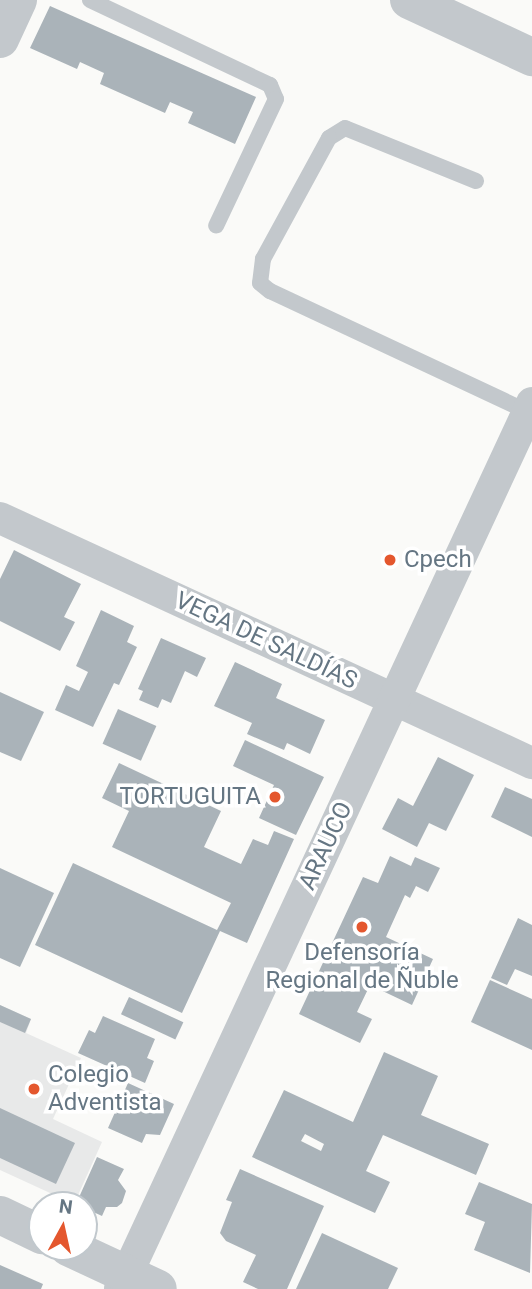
<!DOCTYPE html>
<html>
<head>
<meta charset="utf-8">
<style>
	body { margin:0 }
	#map { position:relative; width:532px; height:1289px; overflow:hidden; background:#fafaf8; font-family:Roboto,sans-serif }
	div>[style] { position:absolute }
	[style*='--x'] { left:calc(var(--x)*1px); top:calc(var(--y)*1px); width:calc(var(--w)*1px); rotate:calc(var(--a)*1deg) }
	.built>* { inset:0; background:#e8e9e9 }
	.building>* { inset:0; background:#aab3b9; transform-origin:0 0 }
	.service>* { height:16px; margin:-8px; padding:0 8px; transform-origin:8px; border-radius:8px; background:#c3c8cc }
	.minor>* { height:32px; margin:-16px; padding:0 16px; transform-origin:16px; border-radius:16px; background:#c3c8cc }
	.tertiary>* { height:38px; margin:-19px; padding:0 19px; transform-origin:19px; border-radius:19px; background:#c3c8cc }
	.dots>* { width:19px; height:19px; translate:-50% -50%; box-sizing:border-box; border:4px solid #fff; border-radius:50% }
	span { translate:-50% -50%; white-space:nowrap; text-align:center; line-height:1.15; -webkit-text-stroke:7px #fff; paint-order:stroke }
	.poi-label { font-size:24px; color:#657683 }
	.left { translate:0 -50%; text-align:left }
	.right { translate:-100% -50%; text-align:right }
	.street-label { font-size:24px; color:#657683 }
	.north { position:absolute; left:28px; top:1191px; width:70px; height:70px; box-sizing:border-box; background:#fff; border:2px solid #c1c8cd; border-radius:50%; rotate:8deg; font-size:19px; font-weight:700; line-height:28px; text-align:center; color:#657683 }
	.north::after { content:''; display:block; margin:auto; width:24px; height:32px; background:#e4572e; clip-path:polygon(50% 0,100% 100%,50% 72%,0 100%) }
</style>
</head>
<body>
<div id="map">
	<div class="built">
		<i style="clip-path:polygon(0 1005px,31px 1019px,26px 1033px,81px 1058px,53px 1119px,102px 1142px,74px 1204px,0 1170px)"></i>
	</div>
	<div class="building">
		<i style="clip-path:polygon(50px 6px,256px 97px,235px 144px,188px 123px,193px 112px,170px 102px,165px 113px,100px 84px,104px 73px,80px 62px,77px 69px,30px 48px)"></i>
		<i style="clip-path:polygon(14px 550px,81px 584px,64px 617px,75px 622px,60px 651px,0 621px,0 579px)"></i>
		<i style="clip-path:polygon(101px 610px,134px 626px,127px 642px,137px 647px,119px 685px,114px 683px,93px 727px,55px 710px,66px 685px,79px 691px,88px 672px,76px 666px)"></i>
		<i style="clip-path:polygon(161px 638px,206px 658px,197px 677px,185px 671px,171px 703px,162px 699px,158px 708px,139px 700px,143px 691px,138px 689px)"></i>
		<i style="clip-path:polygon(235px 662px,282px 684px,276px 698px,325px 720px,310px 754px,287px 743px,284px 750px,247px 734px,252px 723px,214px 706px)"></i>
		<i style="clip-path:polygon(0 692px,44px 712px,21px 761px,0 752px)"></i>
		<i style="left:118px;top:709px;width:42px;height:38px;rotate:24deg"></i>
		<i style="clip-path:polygon(245px 740px,324px 777px,296px 835px,259px 818px,274px 785px,233px 766px)"></i>
		<i style="clip-path:polygon(438px 757px,474px 775px,446px 831px,429px 823px,417px 847px,382px 829px,398px 798px,413px 806px)"></i>
		<i style="clip-path:polygon(119px 763px,221px 811px,204px 847px,241px 864px,253px 839px,268px 845px,274px 831px,294px 839px,247px 943px,220px 931px,182px 1013px,35px 945px,73px 863px,217px 930px,231px 903px,112px 847px,129px 811px,102px 798px)"></i>
		<i style="clip-path:polygon(505px 787px,532px 799px,532px 837px,491px 817px)"></i>
		<i style="clip-path:polygon(390px 856px,411px 866px,415px 857px,440px 868px,428px 892px,416px 886px,410px 898px,405px 895px,386px 937px,433px 959px,412px 1005px,370px 985px,357px 1012px,372px 1019px,360px 1043px,299px 1014px,363px 877px,378px 883px)"></i>
		<i style="clip-path:polygon(0 868px,54px 893px,20px 967px,0 958px)"></i>
		<i style="clip-path:polygon(518px 918px,532px 925px,532px 976px,515px 969px,507px 985px,491px 978px)"></i>
		<i style="clip-path:polygon(490px 980px,532px 999px,532px 1050px,471px 1022px)"></i>
		<i style="left:129px;top:997px;width:60px;height:19px;rotate:25deg"></i>
		<i style="clip-path:polygon(0 1005px,31px 1019px,25px 1033px,0 1022px)"></i>
		<i style="clip-path:polygon(103px 1016px,155px 1039px,147px 1058px,154px 1061px,145px 1083px,78px 1053px,89px 1030px,95px 1033px)"></i>
		<i style="clip-path:polygon(evenodd,384px 1052px,438px 1076px,421px 1115px,489px 1144px,476px 1175px,383px 1135px,366px 1171px,390px 1182px,375px 1213px,252px 1157px,284px 1090px,353px 1122px,384px 1052px,305px 1134px,324px 1144px,321px 1151px,301px 1141px,305px 1134px)"></i>
		<i style="clip-path:polygon(128px 1083px,174px 1104px,160px 1135px,146px 1134px,142px 1143px,108px 1128px)"></i>
		<i style="clip-path:polygon(0 1108px,75px 1143px,56px 1184px,0 1158px)"></i>
		<i style="clip-path:polygon(97px 1157px,124px 1169px,118px 1180px,126px 1191px,122px 1203px,117px 1207px,106px 1207px,102px 1216px,76px 1204px)"></i>
		<i style="clip-path:polygon(240px 1169px,324px 1206px,287px 1289px,258px 1289px,243px 1282px,256px 1255px,226px 1241px,220px 1233px,232px 1202px,226px 1200px)"></i>
		<i style="clip-path:polygon(479px 1182px,532px 1204px,530px 1273px,474px 1250px,485px 1222px,465px 1214px)"></i>
		<i style="clip-path:polygon(322px 1233px,398px 1268px,388px 1289px,296px 1289px)"></i>
		<i style="clip-path:polygon(0 1265px,43px 1284px,41px 1289px,0 1289px)"></i>
	</div>
	<div class="service">
		<i style="--x:90;--y:0;--w:199;--a:25.3"></i>
		<i style="--x:270;--y:85;--w:15;--a:67"></i>
		<i style="--x:276;--y:99;--w:140;--a:115.3"></i>
		<i style="--x:476;--y:181;--w:141;--a:-158"></i>
		<i style="--x:345;--y:128;--w:19;--a:148"></i>
		<i style="--x:329;--y:138;--w:138;--a:118.6"></i>
		<i style="--x:263;--y:259;--w:24;--a:97"></i>
		<i style="--x:260;--y:283;--w:13;--a:39"></i>
		<i style="--x:270;--y:291;--w:285;--a:25.1"></i>
	</div>
	<div class="minor">
		<i style="--x:0;--y:518;--w:586;--a:24.73"></i>
		<i style="--x:120;--y:1289;--w:977;--a:-65.06"></i>
	</div>
	<div class="tertiary">
		<i style="--x:409;--y:0;--w:136;--a:24.9"></i>
		<i style="--x:0;--y:39;--w:43;--a:-65.2"></i>
		<i style="--x:0;--y:1215;--w:47;--a:25.5"></i>
		<i style="--x:68;--y:1247;--w:99;--a:25"></i>
	</div>
	<div class="dots">
		<i style="left:390px;top:560px;background:#e4572e"></i>
		<i style="left:275px;top:797px;background:#e4572e"></i>
		<i style="left:362px;top:927px;background:#e4572e"></i>
		<i style="left:34px;top:1089px;background:#e4572e"></i>
	</div>
	<div class="poi-label">
		<span class="left" style="left:404px;top:560px">Cpech</span>
		<span class="right" style="left:261px;top:797px">TORTUGUITA</span>
		<span style="left:362px;top:967px">Defensoría<br>Regional de Ñuble</span>
		<span class="left" style="left:48px;top:1089px">Colegio<br>Adventista</span>
	</div>
	<div class="street-label">
		<span style="left:266px;top:641px;rotate:25deg">VEGA DE SALDÍAS</span>
		<span style="left:326px;top:846px;rotate:-65deg">ARAUCO</span>
	</div>
	<div class="north">N</div>
</div>
</body>
</html>
